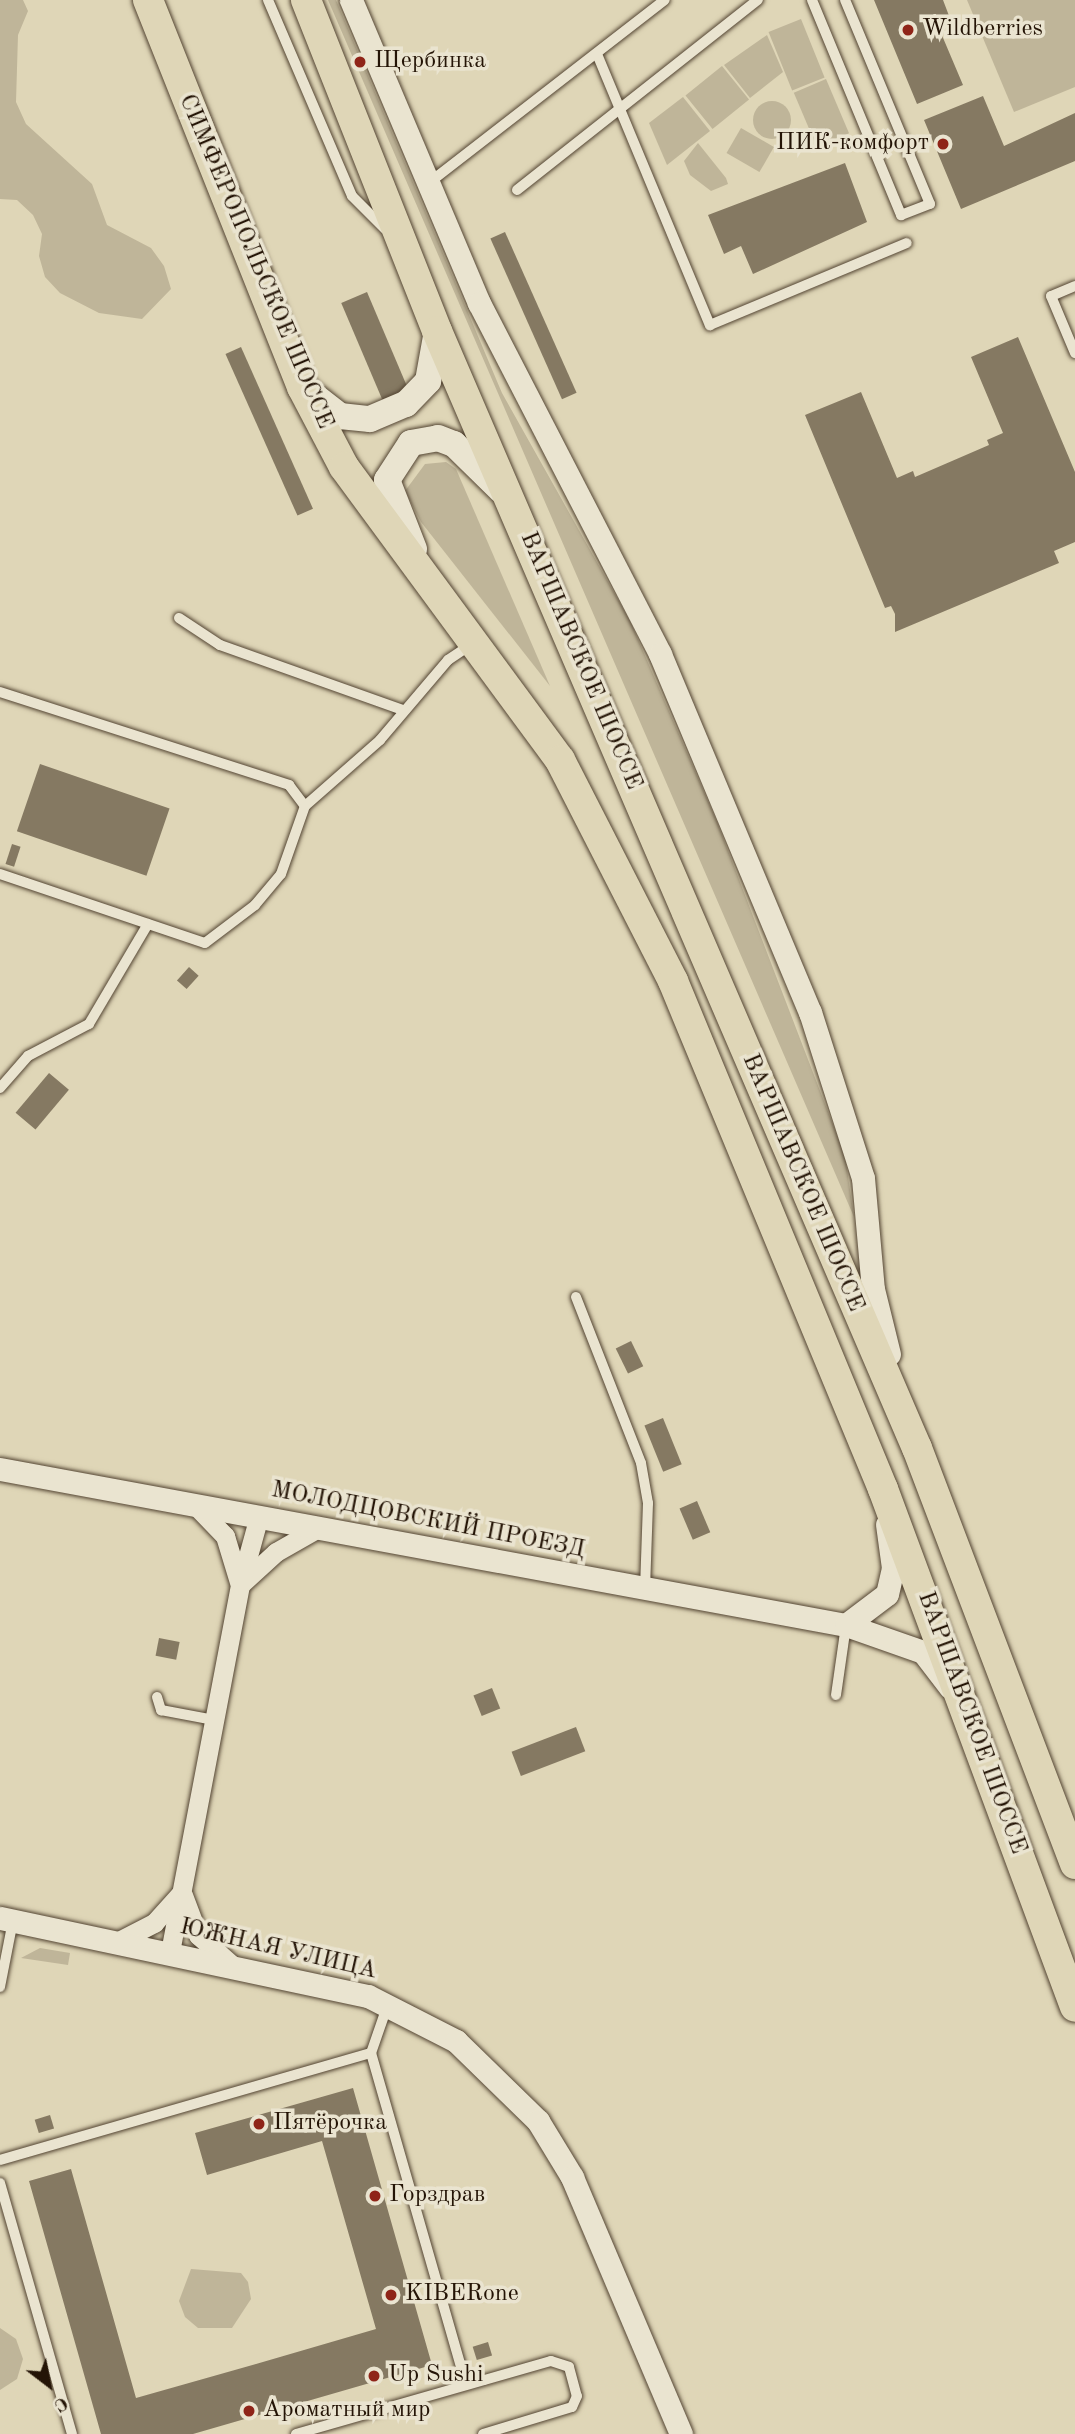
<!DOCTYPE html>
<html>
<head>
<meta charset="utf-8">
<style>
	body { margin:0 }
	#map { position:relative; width:1075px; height:2434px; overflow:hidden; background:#dfd6b7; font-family:"Old Standard TT",serif }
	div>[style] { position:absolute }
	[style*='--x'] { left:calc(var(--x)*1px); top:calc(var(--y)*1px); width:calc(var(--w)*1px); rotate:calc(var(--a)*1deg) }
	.green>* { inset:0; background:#bfb599; transform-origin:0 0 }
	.round { border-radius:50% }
	.building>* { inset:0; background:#857962; transform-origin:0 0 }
	.roads { filter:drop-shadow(0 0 2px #534432) drop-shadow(0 0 2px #534432) }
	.service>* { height:10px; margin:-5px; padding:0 5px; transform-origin:5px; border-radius:5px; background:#eae4d0 }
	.minor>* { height:19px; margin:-9.5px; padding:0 9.5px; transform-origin:9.5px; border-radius:9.5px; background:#eae4d0 }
	.tertiary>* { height:23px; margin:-11.5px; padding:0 11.5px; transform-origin:11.5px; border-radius:11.5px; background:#eae4d0 }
	.secondary>* { height:26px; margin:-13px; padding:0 13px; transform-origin:13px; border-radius:13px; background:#eae4d0 }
	.primary>* { height:30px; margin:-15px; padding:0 15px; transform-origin:15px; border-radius:15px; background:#dfd6b7 }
	.dots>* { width:19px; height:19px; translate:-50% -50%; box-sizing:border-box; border:4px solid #eae4d0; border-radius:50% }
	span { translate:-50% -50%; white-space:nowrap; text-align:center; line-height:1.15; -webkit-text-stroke:7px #eae4d0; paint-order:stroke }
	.poi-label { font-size:24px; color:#241406 }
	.left { translate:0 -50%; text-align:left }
	.right { translate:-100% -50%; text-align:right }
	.street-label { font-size:24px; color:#241406 }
	.north { position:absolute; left:14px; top:2350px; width:70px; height:70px; -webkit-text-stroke:5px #eae4d0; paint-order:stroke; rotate:148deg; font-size:19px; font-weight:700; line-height:28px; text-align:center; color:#241406 }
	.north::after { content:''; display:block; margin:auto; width:24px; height:32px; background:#241406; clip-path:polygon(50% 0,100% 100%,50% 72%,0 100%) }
</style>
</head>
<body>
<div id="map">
	<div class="green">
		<i style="clip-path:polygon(0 0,23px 0,28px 11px,18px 35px,16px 102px,26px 124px,92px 184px,107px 225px,151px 248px,164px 266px,171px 289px,142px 319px,99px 313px,60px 293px,45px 277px,39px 256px,42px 234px,33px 215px,17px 200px,0 199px)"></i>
		<i style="clip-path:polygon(328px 0,336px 0,502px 393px,630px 621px,717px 822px,845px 1156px,854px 1217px)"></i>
		<i style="clip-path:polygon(967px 0,1075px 0,1075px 87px,1014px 112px)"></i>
		<i style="left:801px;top:19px;width:63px;height:35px;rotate:68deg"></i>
		<i style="clip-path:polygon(767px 35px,783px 72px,750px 98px,724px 65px)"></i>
		<i style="left:722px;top:66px;width:43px;height:47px;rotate:51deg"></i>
		<i style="left:826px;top:79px;width:59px;height:35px;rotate:67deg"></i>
		<i style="clip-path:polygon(683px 97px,710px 131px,667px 165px,649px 123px)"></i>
		<i class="round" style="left:753px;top:101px;width:38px;height:38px"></i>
		<i style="left:741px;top:128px;width:38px;height:29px;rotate:30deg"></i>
		<i style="clip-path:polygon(698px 143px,726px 178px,728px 184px,711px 191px,690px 175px,684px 161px)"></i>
		<i style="clip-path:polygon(446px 462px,456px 469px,550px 686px,421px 522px,405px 491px,425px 464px)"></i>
		<i style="clip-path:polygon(40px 1948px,70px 1953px,68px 1965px,21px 1958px)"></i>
		<i style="clip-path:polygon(191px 2269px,241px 2273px,248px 2282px,251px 2299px,232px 2328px,198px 2328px,185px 2317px,179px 2301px)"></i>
		<i style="clip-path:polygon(0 2328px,16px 2339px,23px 2359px,17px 2379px,0 2390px)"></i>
	</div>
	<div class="building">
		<i style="clip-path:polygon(874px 0,943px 0,951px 21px,938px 26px,963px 85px,917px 104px)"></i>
		<i style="clip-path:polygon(983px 96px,1004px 146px,1075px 113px,1075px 161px,961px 209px,924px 120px)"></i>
		<i style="clip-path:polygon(845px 163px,867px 222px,753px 274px,741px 246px,724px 254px,708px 215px)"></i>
		<i style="left:505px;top:232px;width:176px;height:16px;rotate:66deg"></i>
		<i style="left:367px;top:292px;width:105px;height:28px;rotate:67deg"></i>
		<i style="clip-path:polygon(1018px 337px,1075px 472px,1075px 542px,1054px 551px,1059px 563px,895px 632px,895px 614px,891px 606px,885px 608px,805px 415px,861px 392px,897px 478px,913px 471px,915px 477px,989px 445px,987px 440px,1003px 433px,971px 357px)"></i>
		<i style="left:241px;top:347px;width:177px;height:17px;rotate:66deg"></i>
		<i style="left:40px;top:764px;width:137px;height:71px;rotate:19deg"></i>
		<i style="left:12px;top:844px;width:9px;height:21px;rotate:18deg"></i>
		<i style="left:189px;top:967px;width:13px;height:18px;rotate:42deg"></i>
		<i style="left:49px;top:1073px;width:26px;height:52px;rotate:40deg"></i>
		<i style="left:631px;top:1341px;width:28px;height:17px;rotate:64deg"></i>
		<i style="left:663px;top:1418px;width:50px;height:20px;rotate:68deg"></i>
		<i style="left:697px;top:1501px;width:34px;height:19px;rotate:67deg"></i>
		<i style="left:159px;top:1638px;width:21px;height:18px;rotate:11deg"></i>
		<i style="left:492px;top:1688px;width:22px;height:20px;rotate:68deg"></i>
		<i style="left:576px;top:1727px;width:26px;height:69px;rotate:69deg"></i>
		<i style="clip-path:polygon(353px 2088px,432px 2365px,193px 2434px,101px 2434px,29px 2181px,71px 2169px,136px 2398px,256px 2364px,376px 2329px,322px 2141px,207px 2175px,195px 2133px)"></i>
		<i style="left:50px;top:2115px;width:14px;height:16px;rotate:73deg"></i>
		<i style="left:488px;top:2342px;width:14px;height:16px;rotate:73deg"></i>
	</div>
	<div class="roads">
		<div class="service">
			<i style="--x:268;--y:0;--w:213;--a:66.8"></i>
			<i style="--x:352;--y:196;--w:47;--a:45"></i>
			<i style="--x:812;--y:0;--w:233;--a:67.5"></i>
			<i style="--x:901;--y:215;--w:31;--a:-21"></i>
			<i style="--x:930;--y:204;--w:221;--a:-112.6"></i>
			<i style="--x:597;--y:54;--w:294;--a:67.4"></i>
			<i style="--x:710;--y:325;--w:213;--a:-22.6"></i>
			<i style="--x:430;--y:182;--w:297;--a:-37.8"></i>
			<i style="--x:517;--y:190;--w:307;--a:-38.3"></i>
			<i style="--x:1075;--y:286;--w:26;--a:157"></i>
			<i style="--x:1051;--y:296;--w:62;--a:67.2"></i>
			<i style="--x:179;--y:618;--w:49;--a:33.4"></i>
			<i style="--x:220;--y:645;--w:194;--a:19.6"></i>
			<i style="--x:0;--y:692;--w:304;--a:17.8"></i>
			<i style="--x:289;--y:785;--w:26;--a:53"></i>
			<i style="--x:0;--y:874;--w:216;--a:18.6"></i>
			<i style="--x:205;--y:943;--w:63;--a:-37.2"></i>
			<i style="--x:255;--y:905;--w:40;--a:-50"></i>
			<i style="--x:281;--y:874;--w:72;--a:-70.6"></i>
			<i style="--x:305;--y:806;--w:100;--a:-41.3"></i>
			<i style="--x:380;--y:740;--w:105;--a:-49.6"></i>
			<i style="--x:448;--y:660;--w:29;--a:-34"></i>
			<i style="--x:0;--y:1088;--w:43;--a:-48.8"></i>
			<i style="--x:28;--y:1056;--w:69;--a:-27.7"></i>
			<i style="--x:89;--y:1024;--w:116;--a:-59.5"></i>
			<i style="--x:576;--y:1297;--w:178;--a:68.6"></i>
			<i style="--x:641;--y:1463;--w:41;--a:80.1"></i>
			<i style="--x:648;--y:1503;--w:85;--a:92"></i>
			<i style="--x:836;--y:1695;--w:70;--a:-81.8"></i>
			<i style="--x:157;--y:1697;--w:14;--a:73"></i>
			<i style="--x:161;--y:1710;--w:54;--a:10.7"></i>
			<i style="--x:0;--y:1987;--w:67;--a:-78.9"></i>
			<i style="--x:388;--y:2004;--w:52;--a:109.1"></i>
			<i style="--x:371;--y:2053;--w:345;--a:74"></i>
			<i style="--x:0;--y:2160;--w:386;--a:-16.1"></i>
			<i style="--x:0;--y:2183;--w:261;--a:74"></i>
			<i style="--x:296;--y:2434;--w:265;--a:-16"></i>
			<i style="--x:551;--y:2361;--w:19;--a:18"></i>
			<i style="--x:569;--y:2367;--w:30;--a:75"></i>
			<i style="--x:577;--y:2396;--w:12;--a:114"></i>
			<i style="--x:572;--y:2407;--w:93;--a:163.1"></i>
		</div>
		<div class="minor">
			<i style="--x:194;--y:1504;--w:45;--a:45.9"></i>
			<i style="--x:225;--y:1536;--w:48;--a:73.1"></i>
			<i style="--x:241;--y:1584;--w:47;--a:-42.4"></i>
			<i style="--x:276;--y:1552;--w:51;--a:-29.6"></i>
			<i style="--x:183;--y:1895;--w:43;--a:69.4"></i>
			<i style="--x:198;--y:1935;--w:45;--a:41.4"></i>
			<i style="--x:117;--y:1942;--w:42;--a:-27.2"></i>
			<i style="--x:154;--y:1923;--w:38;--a:-48"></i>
			<i style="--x:170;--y:1952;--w:374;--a:-79.2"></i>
			<i style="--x:240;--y:1585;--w:72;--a:-74.6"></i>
		</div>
		<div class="tertiary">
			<i style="--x:351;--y:0;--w:329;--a:67.1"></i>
			<i style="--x:479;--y:303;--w:395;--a:62.7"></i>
			<i style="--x:660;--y:654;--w:388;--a:67.3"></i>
			<i style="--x:810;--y:1012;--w:174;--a:72.3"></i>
			<i style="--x:863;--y:1178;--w:111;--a:84.9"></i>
			<i style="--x:873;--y:1289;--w:67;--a:76.2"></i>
			<i style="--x:0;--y:1469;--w:860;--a:10.45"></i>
			<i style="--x:846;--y:1625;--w:82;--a:19.3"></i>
			<i style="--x:923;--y:1652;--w:44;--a:52.4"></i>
			<i style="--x:846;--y:1625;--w:51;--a:-37.1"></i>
			<i style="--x:887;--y:1594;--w:27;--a:-77"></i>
			<i style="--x:893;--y:1568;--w:44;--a:-97.8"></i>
			<i style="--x:0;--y:1918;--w:376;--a:12"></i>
			<i style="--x:368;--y:1996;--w:99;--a:27.1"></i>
			<i style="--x:456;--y:2041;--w:115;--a:44.3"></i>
			<i style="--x:538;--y:2121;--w:66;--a:58.7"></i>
			<i style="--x:572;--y:2177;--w:279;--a:67"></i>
		</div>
		<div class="secondary">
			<i style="--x:304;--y:388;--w:46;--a:37.9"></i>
			<i style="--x:340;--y:416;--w:30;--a:6"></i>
			<i style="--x:370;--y:419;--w:39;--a:-23"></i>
			<i style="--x:406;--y:404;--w:32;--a:-46"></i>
			<i style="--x:428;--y:381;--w:51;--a:-79.8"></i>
			<i style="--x:414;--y:549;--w:74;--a:-111.4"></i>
			<i style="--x:387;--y:480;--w:44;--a:-57"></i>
			<i style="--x:411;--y:443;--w:27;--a:-10"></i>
			<i style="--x:438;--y:438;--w:17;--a:21"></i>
			<i style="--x:454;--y:444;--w:66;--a:44.4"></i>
		</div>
		<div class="primary">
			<i style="--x:148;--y:0;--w:417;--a:68.3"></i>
			<i style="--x:302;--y:387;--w:90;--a:62.3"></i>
			<i style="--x:344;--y:467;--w:364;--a:53.6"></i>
			<i style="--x:560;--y:760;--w:248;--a:62.9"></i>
			<i style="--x:673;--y:981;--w:550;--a:67.54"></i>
			<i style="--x:883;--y:1489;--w:552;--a:69.66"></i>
			<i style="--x:306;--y:0;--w:356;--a:68.4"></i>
			<i style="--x:437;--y:331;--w:1216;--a:66.75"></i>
			<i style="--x:917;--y:1448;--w:445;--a:69.2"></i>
		</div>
	</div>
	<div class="dots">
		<i style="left:908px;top:30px;background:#8f2418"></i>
		<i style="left:360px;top:62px;background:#8f2418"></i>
		<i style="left:943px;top:144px;background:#8f2418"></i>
		<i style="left:259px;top:2124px;background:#8f2418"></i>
		<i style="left:375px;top:2196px;background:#8f2418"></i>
		<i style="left:391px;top:2295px;background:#8f2418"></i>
		<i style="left:374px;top:2376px;background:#8f2418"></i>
		<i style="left:249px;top:2411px;background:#8f2418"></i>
	</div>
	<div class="poi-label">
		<span class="left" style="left:922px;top:30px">Wildberries</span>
		<span class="left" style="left:374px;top:62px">Щербинка</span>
		<span class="right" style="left:929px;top:144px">ПИК-комфорт</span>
		<span class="left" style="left:273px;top:2124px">Пятёрочка</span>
		<span class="left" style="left:389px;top:2196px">Горздрав</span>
		<span class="left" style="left:405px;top:2295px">KIBERone</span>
		<span class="left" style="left:388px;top:2376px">Up Sushi</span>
		<span class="left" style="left:263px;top:2411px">Ароматный мир</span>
	</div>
	<div class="street-label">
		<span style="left:255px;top:262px;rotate:67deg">СИМФЕРОПОЛЬСКОЕ ШОССЕ</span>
		<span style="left:580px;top:661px;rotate:67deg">ВАРШАВСКОЕ ШОССЕ</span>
		<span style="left:802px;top:1183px;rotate:67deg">ВАРШАВСКОЕ ШОССЕ</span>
		<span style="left:428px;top:1521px;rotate:11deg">МОЛОДЦОВСКИЙ ПРОЕЗД</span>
		<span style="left:971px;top:1723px;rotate:70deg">ВАРШАВСКОЕ ШОССЕ</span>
		<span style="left:278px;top:1950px;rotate:13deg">ЮЖНАЯ УЛИЦА</span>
	</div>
	<div class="north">С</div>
</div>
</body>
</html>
